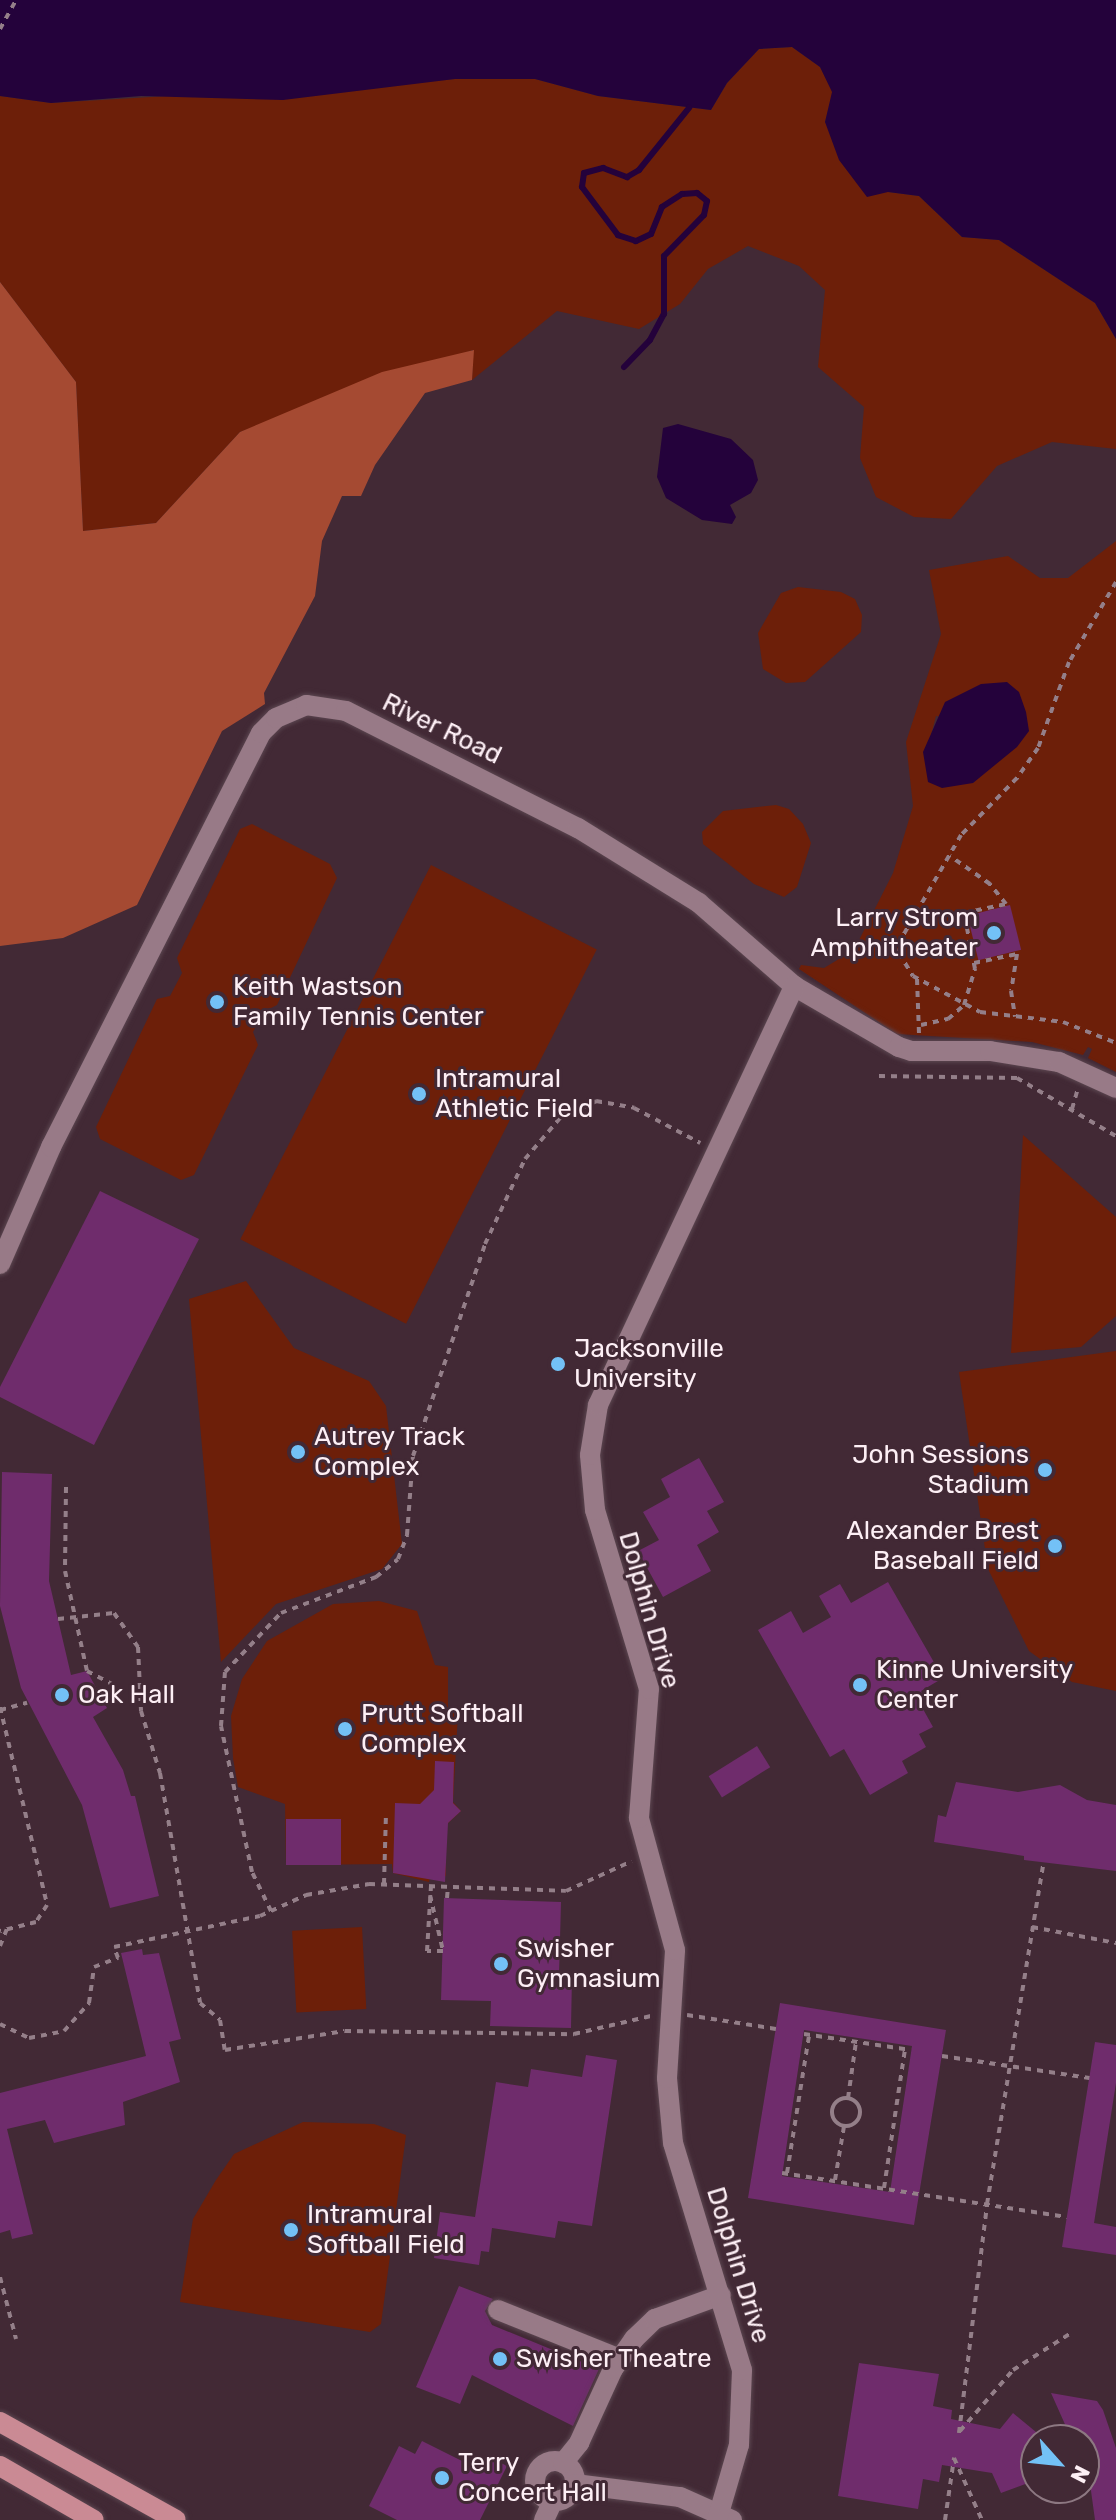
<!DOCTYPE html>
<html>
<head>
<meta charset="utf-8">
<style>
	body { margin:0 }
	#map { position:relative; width:1116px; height:2520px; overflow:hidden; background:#422935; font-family:Rubik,sans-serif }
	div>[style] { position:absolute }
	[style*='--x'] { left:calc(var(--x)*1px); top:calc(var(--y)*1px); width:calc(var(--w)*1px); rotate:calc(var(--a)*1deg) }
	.green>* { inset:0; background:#6d1f09; transform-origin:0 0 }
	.forest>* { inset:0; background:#a54a32 }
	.water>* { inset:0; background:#24023b }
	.stream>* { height:6px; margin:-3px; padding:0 3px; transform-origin:3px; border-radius:3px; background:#24023b }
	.building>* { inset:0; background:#6f2c6c; transform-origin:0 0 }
	.path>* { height:4px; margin-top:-2px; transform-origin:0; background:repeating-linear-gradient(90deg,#947f89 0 6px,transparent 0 12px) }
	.path>.ring { margin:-2px; padding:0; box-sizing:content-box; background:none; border:4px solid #947f89; border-radius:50% }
	.roads { filter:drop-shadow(0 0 2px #5b4650) drop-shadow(0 0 2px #5b4650) }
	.minor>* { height:20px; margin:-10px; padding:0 10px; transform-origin:10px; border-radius:10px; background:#987a87 }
	.minor>.ring { margin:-10px; padding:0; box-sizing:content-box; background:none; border:20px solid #987a87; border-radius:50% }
	.major>* { height:20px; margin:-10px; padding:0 10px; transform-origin:10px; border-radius:10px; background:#ca8a94 }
	.dots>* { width:22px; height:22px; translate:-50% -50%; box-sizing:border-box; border:4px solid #422935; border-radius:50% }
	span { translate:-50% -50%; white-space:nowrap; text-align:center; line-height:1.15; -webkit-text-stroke:6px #422935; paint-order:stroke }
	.street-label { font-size:26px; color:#fdeff5 }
	.poi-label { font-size:26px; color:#fdeff5 }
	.right { translate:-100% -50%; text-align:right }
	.left { translate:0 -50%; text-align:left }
	.north { position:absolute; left:1020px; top:2424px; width:80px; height:80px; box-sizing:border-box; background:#422935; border:2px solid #8d7882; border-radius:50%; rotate:117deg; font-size:22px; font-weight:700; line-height:32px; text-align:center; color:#fdeff5 }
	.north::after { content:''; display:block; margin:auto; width:28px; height:36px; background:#73c1f6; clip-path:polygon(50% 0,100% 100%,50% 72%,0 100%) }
</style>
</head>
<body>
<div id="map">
	<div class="green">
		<i style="clip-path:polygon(792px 47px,820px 67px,833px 92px,825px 122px,888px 192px,919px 196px,962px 237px,999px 240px,1095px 303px,1116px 339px,1116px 449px,1052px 442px,997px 466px,951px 519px,914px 517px,876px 497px,860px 458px,864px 407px,818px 367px,825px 290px,799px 266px,748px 246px,708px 269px,680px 304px,639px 329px,557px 311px,472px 380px,473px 350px,240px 432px,156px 523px,83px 531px,76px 382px,0 282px,0 96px,51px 103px,455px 79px,535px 79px,598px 96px,711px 110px,727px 83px,759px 49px)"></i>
		<i style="clip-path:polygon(evenodd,1116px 541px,1116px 1072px,1088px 1058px,1092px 1049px,1088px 1047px,1083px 1055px,1032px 1042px,897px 1034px,799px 969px,801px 965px,824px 968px,854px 950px,893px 873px,913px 806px,906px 742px,941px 634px,929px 570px,1008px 556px,1040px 578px,1068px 578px,1116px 541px,936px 716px,1029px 731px,973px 783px,931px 735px,936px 716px)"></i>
		<i style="clip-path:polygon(798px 587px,841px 592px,855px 599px,862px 615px,861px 632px,805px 682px,786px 683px,763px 669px,758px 633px,781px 593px)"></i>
		<i style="clip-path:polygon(776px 805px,789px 809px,803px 824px,811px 843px,797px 887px,784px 897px,754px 884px,703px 844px,702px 832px,723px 811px)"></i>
		<i style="clip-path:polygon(252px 824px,330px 864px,337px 878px,277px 1005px,263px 1012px,253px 1032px,258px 1045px,194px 1175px,181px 1180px,100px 1139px,96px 1127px,157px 999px,170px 996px,182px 973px,177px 958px,240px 829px)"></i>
		<i style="left:431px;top:865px;width:186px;height:420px;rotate:27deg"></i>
		<i style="clip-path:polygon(1023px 1135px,1116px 1217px,1116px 1316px,1081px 1347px,1011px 1353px)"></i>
		<i style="clip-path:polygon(246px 1281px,294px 1348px,369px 1381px,386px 1406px,402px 1544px,382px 1569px,276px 1604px,221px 1662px,189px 1299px)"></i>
		<i style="clip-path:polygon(1116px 1351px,1116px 1691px,1072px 1682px,1029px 1651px,988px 1569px,959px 1372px)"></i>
		<i style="clip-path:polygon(379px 1601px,417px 1611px,435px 1665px,448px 1667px,448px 1712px,458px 1713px,453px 1802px,461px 1811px,445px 1826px,446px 1876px,430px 1876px,429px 1882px,393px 1873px,392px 1864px,286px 1865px,285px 1804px,238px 1787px,233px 1758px,231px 1716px,242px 1679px,267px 1641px,333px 1604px)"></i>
		<i style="left:362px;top:1927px;width:82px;height:70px;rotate:87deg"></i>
		<i style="clip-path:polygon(303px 2122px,374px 2124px,406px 2135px,381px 2324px,370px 2332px,180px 2302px,193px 2219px,216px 2180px,234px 2154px)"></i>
	</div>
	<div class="forest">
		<i style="clip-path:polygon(0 282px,76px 382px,83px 531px,156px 523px,240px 432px,382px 372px,474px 350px,472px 380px,425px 393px,375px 465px,361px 496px,342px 496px,322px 541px,315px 596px,264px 693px,265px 704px,222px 731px,137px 905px,63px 938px,0 946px)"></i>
	</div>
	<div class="water">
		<i style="clip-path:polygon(0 0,1116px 0,1116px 339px,1095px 303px,999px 240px,962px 237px,919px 196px,888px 192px,867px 197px,839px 160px,825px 122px,832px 92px,820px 67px,792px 47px,759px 49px,727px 83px,711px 110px,598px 96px,535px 79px,455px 79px,283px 100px,141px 96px,51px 103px,0 96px)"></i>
		<i style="clip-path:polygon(678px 424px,731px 439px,753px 460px,758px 480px,751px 493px,730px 505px,736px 517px,732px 524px,702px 520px,666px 498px,657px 477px,663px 428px)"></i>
		<i style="clip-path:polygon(1007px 682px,1019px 692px,1026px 712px,1029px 731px,1017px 747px,973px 783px,942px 788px,928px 782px,923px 752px,945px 702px,981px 684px)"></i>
	</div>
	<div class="stream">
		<i style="--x:624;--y:367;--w:37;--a:-46"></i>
		<i style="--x:650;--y:340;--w:30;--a:-62"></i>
		<i style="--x:664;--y:314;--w:58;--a:-90"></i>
		<i style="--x:664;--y:256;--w:57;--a:-45.7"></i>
		<i style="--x:704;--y:215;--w:14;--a:-78"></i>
		<i style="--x:707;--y:201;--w:13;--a:-141"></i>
		<i style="--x:697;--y:193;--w:15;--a:176"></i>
		<i style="--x:682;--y:194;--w:24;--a:147"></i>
		<i style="--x:662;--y:207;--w:29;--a:112"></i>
		<i style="--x:651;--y:234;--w:17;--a:155"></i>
		<i style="--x:636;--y:241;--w:19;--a:-162"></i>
		<i style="--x:618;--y:235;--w:60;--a:-126.9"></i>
		<i style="--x:582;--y:187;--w:14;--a:-82"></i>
		<i style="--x:584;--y:173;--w:20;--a:-15"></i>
		<i style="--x:603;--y:168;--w:26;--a:21"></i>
		<i style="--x:627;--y:177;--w:14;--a:-30"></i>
		<i style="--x:639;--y:170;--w:80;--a:-51.1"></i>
	</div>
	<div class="building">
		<i style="left:1010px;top:905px;width:46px;height:44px;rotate:76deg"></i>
		<i style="clip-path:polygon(100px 1191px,199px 1239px,94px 1445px,0 1397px,0 1387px)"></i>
		<i style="clip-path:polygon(699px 1458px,724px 1502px,707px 1511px,719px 1532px,697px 1545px,711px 1571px,663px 1597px,638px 1551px,659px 1540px,643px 1512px,670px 1497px,661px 1479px)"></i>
		<i style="clip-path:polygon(2px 1472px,52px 1474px,49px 1581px,71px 1675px,87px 1671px,107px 1708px,93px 1717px,123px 1770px,131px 1796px,135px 1796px,159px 1896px,110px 1908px,82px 1805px,21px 1688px,0 1606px)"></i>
		<i style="clip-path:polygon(888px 1582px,943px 1678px,921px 1691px,930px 1705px,923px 1709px,933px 1727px,919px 1734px,926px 1747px,902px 1761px,908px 1773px,870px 1795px,844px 1749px,830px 1757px,758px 1630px,791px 1611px,803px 1633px,831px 1617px,819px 1596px,840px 1584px,851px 1603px)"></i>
		<i style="left:757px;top:1746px;width:25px;height:57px;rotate:58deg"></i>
		<i style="clip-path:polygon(435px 1761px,454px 1762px,453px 1803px,461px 1811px,448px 1823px,445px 1882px,393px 1873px,395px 1803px,420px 1804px,434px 1790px)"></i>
		<i style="clip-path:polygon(956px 1782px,1018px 1792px,1060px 1785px,1087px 1800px,1116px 1805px,1116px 1871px,1024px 1860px,1024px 1856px,934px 1842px,938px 1815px,946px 1817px)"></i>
		<i style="left:286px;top:1819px;width:55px;height:46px"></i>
		<i style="clip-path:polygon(444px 1898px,561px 1902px,559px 1976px,572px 1976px,571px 2028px,490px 2026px,491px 2001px,441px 2000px)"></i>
		<i style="clip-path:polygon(142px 1949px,143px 1955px,159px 1953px,181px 2039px,169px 2042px,180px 2082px,123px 2102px,125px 2125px,54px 2143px,45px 2120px,7px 2129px,33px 2234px,12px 2239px,10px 2230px,0 2233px,0 2093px,146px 2056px,121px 1953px)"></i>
		<i style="clip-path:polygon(evenodd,780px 2003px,946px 2030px,914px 2225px,748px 2198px,780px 2003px,804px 2030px,912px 2046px,890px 2192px,782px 2176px,804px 2030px)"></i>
		<i style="clip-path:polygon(1095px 2042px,1116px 2045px,1116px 2083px,1094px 2223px,1116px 2227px,1116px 2255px,1062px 2247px)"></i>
		<i style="clip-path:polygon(586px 2055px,617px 2060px,592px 2226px,558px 2221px,555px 2238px,492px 2228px,489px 2252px,481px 2251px,479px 2265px,434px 2258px,440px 2212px,475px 2217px,496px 2082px,528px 2087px,531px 2069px,582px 2077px)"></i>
		<i style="clip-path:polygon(459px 2286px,493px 2299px,485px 2311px,492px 2325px,599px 2369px,573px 2426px,472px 2375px,460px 2404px,416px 2387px)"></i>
		<i style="clip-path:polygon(859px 2363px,939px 2374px,933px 2406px,952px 2410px,951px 2419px,1000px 2429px,1013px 2413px,1036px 2432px,1036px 2480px,1001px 2493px,992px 2473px,942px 2465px,939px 2482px,923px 2479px,918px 2509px,838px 2496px)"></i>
		<i style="clip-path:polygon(1051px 2393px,1097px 2401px,1103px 2410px,1116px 2448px,1116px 2520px,1095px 2520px,1084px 2440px,1072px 2440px)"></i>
		<i style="clip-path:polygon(422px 2441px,482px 2471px,489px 2457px,507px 2466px,480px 2520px,397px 2520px,369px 2506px,399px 2446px,415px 2454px)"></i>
	</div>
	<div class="path">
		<i style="--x:0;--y:29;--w:33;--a:-61"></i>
		<i style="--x:1116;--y:582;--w:93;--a:120.4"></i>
		<i style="--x:1069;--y:662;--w:91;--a:109.8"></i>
		<i style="--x:1038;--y:748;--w:37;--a:125"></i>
		<i style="--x:1017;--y:778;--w:80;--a:134.5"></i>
		<i style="--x:961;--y:835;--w:118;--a:120"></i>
		<i style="--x:902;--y:937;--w:16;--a:101"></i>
		<i style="--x:899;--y:953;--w:27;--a:59"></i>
		<i style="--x:913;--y:976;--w:76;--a:28.2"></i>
		<i style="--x:980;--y:1012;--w:84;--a:6.9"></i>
		<i style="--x:1063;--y:1022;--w:57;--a:21.6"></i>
		<i style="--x:974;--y:963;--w:44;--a:-11.8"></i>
		<i style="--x:1017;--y:954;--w:37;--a:99"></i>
		<i style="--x:1011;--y:991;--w:26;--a:81"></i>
		<i style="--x:917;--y:979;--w:55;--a:87.9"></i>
		<i style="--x:921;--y:1025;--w:28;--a:-13"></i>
		<i style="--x:948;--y:1019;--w:21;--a:-41"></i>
		<i style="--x:964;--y:1005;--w:38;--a:-73"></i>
		<i style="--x:975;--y:969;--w:57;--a:-101.1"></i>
		<i style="--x:964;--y:913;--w:43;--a:-12.1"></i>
		<i style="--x:1006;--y:904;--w:26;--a:-129"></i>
		<i style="--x:990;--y:884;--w:49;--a:-145"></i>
		<i style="--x:879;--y:1076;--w:138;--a:0.8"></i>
		<i style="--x:1017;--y:1078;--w:115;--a:30.4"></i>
		<i style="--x:1072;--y:1109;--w:19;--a:-74"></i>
		<i style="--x:66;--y:1487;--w:84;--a:90.7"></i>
		<i style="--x:65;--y:1571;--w:102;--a:77.6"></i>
		<i style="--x:87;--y:1671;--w:59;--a:27.4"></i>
		<i style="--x:58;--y:1619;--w:56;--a:-6.1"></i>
		<i style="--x:114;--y:1613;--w:42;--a:54.8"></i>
		<i style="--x:138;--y:1647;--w:64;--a:87.3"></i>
		<i style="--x:141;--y:1711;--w:65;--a:73"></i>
		<i style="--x:160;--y:1773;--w:233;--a:80.1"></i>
		<i style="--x:200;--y:2003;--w:26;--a:40"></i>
		<i style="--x:220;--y:2020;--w:30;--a:81"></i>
		<i style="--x:225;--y:2050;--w:121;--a:-9"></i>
		<i style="--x:345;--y:2031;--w:229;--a:0.8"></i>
		<i style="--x:574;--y:2034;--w:79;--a:-13.2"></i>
		<i style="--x:0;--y:1707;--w:204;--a:76.6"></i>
		<i style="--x:47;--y:1905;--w:20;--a:123"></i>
		<i style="--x:36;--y:1922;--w:37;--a:166"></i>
		<i style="--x:0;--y:1710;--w:28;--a:-15"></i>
		<i style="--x:384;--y:1884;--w:72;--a:-88.4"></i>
		<i style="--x:430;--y:1895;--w:57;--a:76.9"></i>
		<i style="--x:443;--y:1951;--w:16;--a:180"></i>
		<i style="--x:427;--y:1951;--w:65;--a:-86.5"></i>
		<i style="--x:447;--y:1898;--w:12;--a:-85"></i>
		<i style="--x:271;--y:1911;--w:43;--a:-116"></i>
		<i style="--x:252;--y:1872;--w:149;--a:-102"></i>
		<i style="--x:221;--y:1726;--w:54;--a:-85.8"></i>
		<i style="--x:225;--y:1672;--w:81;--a:-46.5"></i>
		<i style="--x:281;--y:1613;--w:102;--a:-20.8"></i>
		<i style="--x:376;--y:1577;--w:28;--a:-39"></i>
		<i style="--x:398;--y:1559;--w:26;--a:-69"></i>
		<i style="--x:407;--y:1535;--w:79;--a:-85.7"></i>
		<i style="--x:413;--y:1456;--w:224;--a:-71.2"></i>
		<i style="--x:485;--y:1244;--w:94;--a:-64.8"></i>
		<i style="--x:525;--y:1159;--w:54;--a:-49.5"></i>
		<i style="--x:560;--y:1118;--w:40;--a:-25"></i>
		<i style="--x:596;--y:1101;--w:39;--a:10"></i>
		<i style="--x:634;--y:1108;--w:75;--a:27.9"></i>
		<i style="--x:1032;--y:1927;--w:86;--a:10.8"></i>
		<i style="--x:0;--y:1946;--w:18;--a:-68"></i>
		<i style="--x:687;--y:2015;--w:90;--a:8.9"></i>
		<i style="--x:0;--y:2024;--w:32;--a:26"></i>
		<i style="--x:29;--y:2038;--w:36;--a:-11"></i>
		<i style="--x:64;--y:2031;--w:38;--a:-48"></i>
		<i style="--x:89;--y:2003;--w:36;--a:-82"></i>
		<i style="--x:94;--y:1967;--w:26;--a:-21"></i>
		<i style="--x:118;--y:1958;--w:12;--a:-110"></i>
		<i style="--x:114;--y:1947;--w:149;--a:-12"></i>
		<i style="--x:260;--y:1916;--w:51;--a:-24.5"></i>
		<i style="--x:306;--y:1895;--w:64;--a:-9.9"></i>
		<i style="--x:369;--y:1884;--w:197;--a:2"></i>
		<i style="--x:566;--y:1891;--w:72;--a:-24.4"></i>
		<i style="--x:804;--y:2034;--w:108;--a:8.5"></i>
		<i style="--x:942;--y:2056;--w:149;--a:8.5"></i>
		<i class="ring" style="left:832px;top:2098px;width:24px;height:24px"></i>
		<i style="--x:848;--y:2098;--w:57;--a:-81.9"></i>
		<i style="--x:782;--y:2173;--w:288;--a:8.8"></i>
		<i style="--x:787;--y:2173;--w:140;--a:-80.9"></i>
		<i style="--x:835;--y:2180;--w:55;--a:-80.5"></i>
		<i style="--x:884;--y:2188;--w:141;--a:-81.4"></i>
		<i style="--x:0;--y:2277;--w:64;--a:75.5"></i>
		<i style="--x:960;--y:2431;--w:81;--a:-49"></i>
		<i style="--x:1013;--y:2370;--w:69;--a:-32.5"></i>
		<i style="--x:959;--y:2433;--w:231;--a:-83"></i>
		<i style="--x:987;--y:2204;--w:344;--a:-80.6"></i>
		<i style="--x:945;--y:2520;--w:63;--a:-81.7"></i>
		<i style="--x:954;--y:2458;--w:68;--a:65.7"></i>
	</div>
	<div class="roads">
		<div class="minor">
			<i style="--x:0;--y:1264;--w:128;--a:-66.4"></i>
			<i style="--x:51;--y:1147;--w:464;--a:-63.1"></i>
			<i style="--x:261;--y:733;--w:21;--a:-45"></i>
			<i style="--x:276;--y:718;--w:33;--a:-23"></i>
			<i style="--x:306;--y:705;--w:40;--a:8.5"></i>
			<i style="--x:346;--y:711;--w:260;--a:26.8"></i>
			<i style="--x:578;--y:828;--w:142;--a:31.8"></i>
			<i style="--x:699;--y:903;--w:126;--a:41.1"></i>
			<i style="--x:794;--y:986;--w:121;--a:30.2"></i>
			<i style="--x:899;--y:1047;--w:13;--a:18"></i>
			<i style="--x:911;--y:1051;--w:79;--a:0"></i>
			<i style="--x:990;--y:1051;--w:70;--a:9.1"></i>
			<i style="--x:1059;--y:1062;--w:63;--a:24.5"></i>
			<i style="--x:498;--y:2310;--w:131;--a:21.9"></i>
			<i class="ring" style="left:535px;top:2461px;width:20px;height:20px"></i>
			<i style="--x:563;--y:2463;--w:26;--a:-51"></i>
			<i style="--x:579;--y:2443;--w:81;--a:-65.3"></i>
			<i style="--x:613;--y:2369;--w:37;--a:-55"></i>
			<i style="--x:634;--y:2339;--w:29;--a:-44"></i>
			<i style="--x:655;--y:2319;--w:70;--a:-20"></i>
			<i style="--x:575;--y:2484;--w:106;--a:7.1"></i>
			<i style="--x:680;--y:2497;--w:57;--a:23.9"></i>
			<i style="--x:544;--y:2520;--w:21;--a:-65"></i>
			<i style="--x:717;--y:2520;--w:78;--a:-73.7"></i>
			<i style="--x:739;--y:2445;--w:75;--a:-87.7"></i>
			<i style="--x:742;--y:2370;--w:237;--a:-106.9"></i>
			<i style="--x:673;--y:2143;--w:65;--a:-95.3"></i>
			<i style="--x:667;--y:2078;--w:128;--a:-86.4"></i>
			<i style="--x:675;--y:1950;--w:137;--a:-105.3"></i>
			<i style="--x:639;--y:1818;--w:129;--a:-85.6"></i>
			<i style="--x:649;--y:1689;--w:187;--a:-106.8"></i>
			<i style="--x:595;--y:1510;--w:55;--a:-95.2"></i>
			<i style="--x:590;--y:1455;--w:51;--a:-80.9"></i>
			<i style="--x:598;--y:1405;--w:463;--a:-64.9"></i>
		</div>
		<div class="major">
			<i style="--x:0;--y:2422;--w:201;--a:29.1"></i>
			<i style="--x:0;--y:2466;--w:108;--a:29.9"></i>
		</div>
	</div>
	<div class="dots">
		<i style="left:994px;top:933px;background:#73c1f6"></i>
		<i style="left:217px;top:1002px;background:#73c1f6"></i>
		<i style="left:419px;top:1094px;background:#73c1f6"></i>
		<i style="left:558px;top:1364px;background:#73c1f6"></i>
		<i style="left:298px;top:1452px;background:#73c1f6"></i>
		<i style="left:1045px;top:1470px;background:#73c1f6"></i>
		<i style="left:1055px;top:1546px;background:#73c1f6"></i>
		<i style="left:860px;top:1685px;background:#73c1f6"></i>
		<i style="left:62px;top:1695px;background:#73c1f6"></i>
		<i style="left:345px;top:1729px;background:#73c1f6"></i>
		<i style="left:501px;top:1964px;background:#73c1f6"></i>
		<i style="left:291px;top:2230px;background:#73c1f6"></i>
		<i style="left:500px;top:2359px;background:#73c1f6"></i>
		<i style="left:442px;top:2478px;background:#73c1f6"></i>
	</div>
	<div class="street-label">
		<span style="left:442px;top:729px;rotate:26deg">River Road</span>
		<span style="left:649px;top:1610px;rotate:74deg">Dolphin Drive</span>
		<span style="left:738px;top:2265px;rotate:73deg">Dolphin Drive</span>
	</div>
	<div class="poi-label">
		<span class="right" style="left:978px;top:933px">Larry Strom<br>Amphitheater</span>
		<span class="left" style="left:233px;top:1002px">Keith Wastson<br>Family Tennis Center</span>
		<span class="left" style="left:435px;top:1094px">Intramural<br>Athletic Field</span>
		<span class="left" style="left:574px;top:1364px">Jacksonville<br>University</span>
		<span class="left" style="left:314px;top:1452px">Autrey Track<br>Complex</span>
		<span class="right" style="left:1029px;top:1470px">John Sessions<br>Stadium</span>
		<span class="right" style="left:1039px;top:1546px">Alexander Brest<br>Baseball Field</span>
		<span class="left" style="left:876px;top:1685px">Kinne University<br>Center</span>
		<span class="left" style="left:78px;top:1695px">Oak Hall</span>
		<span class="left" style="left:361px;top:1729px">Prutt Softball<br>Complex</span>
		<span class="left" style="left:517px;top:1964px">Swisher<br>Gymnasium</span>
		<span class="left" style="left:307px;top:2230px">Intramural<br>Softball Field</span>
		<span class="left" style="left:516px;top:2359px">Swisher Theatre</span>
		<span class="left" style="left:458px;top:2478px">Terry<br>Concert Hall</span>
	</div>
	<div class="north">N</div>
</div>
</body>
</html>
